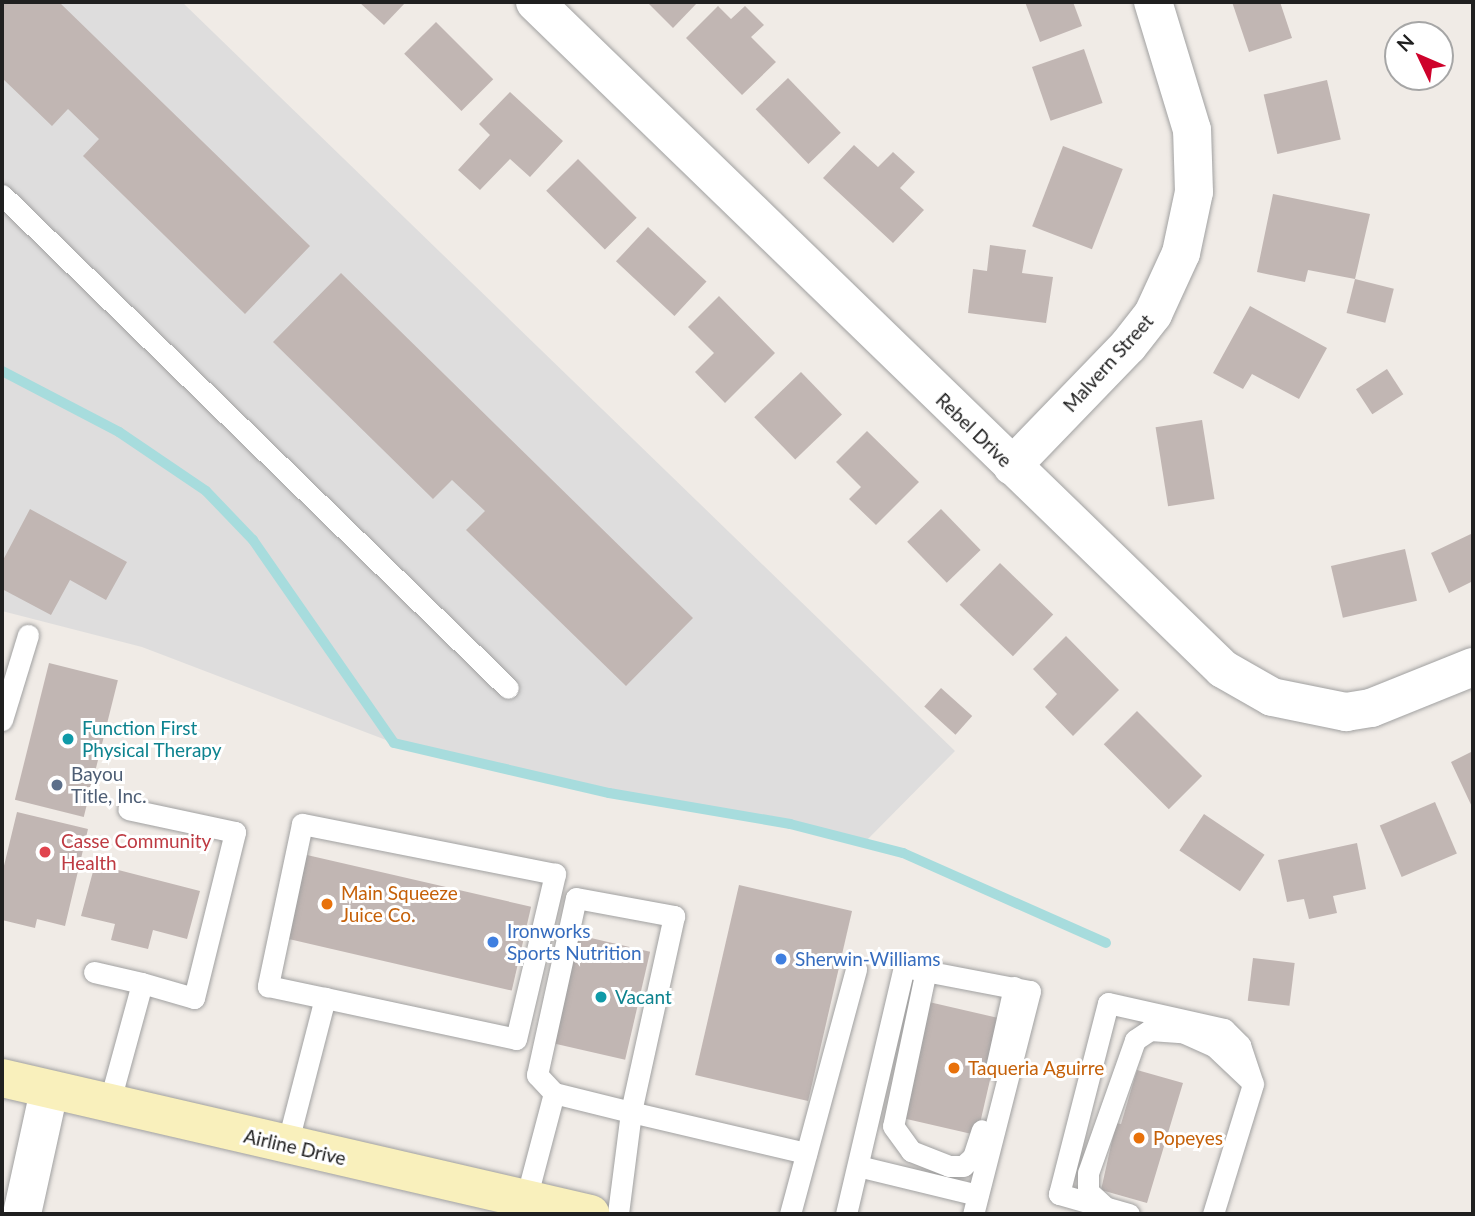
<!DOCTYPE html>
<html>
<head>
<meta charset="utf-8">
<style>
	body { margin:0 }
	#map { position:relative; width:1475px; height:1216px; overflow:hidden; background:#f0ebe6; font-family:Lato,sans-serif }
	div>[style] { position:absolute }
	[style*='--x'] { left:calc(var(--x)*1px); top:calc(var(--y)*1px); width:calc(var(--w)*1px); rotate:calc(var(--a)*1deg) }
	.residential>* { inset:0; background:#dedddd }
	.stream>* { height:10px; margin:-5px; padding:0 5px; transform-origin:5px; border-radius:5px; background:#a7dcdd }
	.building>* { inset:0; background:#c1b6b3; transform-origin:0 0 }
	.roads { filter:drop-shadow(0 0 2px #a1a1a1) drop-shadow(0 0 2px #a1a1a1) }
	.service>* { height:21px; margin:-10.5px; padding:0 10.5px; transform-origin:10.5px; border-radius:10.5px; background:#fff }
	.minor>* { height:38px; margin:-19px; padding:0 19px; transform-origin:19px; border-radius:19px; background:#fff }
	.secondary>* { height:38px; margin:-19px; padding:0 19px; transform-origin:19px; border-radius:19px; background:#f9f0bc }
	.dots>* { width:19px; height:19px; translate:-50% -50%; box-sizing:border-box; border:4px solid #fff; border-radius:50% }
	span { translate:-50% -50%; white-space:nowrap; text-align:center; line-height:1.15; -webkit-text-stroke:6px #fff; paint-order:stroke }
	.street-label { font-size:19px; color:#202020 }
	.culture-label { font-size:19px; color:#0d838f }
	.left { translate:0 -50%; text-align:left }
	.service-label { font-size:19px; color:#4e5e75 }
	.health-label { font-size:19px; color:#be3a42 }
	.food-label { font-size:19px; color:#c56008 }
	.shop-label { font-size:19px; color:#366cbe }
	.frame { position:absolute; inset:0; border:4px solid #202020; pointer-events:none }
	.north { position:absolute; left:1384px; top:21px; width:70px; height:70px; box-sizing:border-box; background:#fff; border:2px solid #a6a6a6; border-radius:50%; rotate:314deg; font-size:19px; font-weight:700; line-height:28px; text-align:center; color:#202020 }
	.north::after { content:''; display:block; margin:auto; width:24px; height:32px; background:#ce022b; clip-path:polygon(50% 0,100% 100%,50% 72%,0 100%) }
</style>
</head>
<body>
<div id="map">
	<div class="residential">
		<i style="clip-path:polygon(2px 2px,182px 2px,955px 751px,864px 843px,394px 743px,142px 647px,2px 611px)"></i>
	</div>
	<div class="stream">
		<i style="--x:2;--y:371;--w:132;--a:27.5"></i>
		<i style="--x:119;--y:432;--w:105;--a:34.1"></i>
		<i style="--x:206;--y:491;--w:68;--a:46.2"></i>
		<i style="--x:253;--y:540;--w:247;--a:55.2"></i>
		<i style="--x:394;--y:743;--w:221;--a:13.1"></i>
		<i style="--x:609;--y:793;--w:184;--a:9.7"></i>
		<i style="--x:790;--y:824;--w:117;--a:14.4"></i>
		<i style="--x:903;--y:853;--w:222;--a:23.9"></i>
	</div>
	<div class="building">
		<i style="clip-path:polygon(2px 2px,59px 2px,310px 246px,245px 314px,83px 156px,99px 139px,68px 109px,52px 126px,2px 78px)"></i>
		<i style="clip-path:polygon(359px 2px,406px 2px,384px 25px)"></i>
		<i style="clip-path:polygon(647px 2px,698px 2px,673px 28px)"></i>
		<i style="clip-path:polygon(1025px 2px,1073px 2px,1082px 26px,1040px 42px)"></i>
		<i style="clip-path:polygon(1232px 2px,1280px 2px,1292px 38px,1249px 52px)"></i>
		<i style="clip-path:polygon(718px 6px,731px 19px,745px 6px,764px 25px,751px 37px,776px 62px,742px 95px,686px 38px)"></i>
		<i style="left:436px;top:22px;width:81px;height:45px;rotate:45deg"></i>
		<i style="left:1084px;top:49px;width:57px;height:55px;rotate:71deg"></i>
		<i style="left:788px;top:78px;width:76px;height:45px;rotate:46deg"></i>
		<i style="left:1327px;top:80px;width:61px;height:65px;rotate:77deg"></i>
		<i style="clip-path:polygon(510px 92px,563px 141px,530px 177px,510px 159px,480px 190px,458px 170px,490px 135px,479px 124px)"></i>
		<i style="clip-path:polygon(854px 145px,878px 167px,893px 152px,915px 172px,900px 188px,924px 210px,893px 243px,823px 178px)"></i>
		<i style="left:1063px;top:146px;width:64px;height:86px;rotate:21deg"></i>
		<i style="left:578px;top:159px;width:83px;height:45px;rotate:45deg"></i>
		<i style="clip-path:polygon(1273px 194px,1370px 214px,1355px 279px,1308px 270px,1305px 282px,1257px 272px)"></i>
		<i style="left:648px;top:227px;width:80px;height:47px;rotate:43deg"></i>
		<i style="clip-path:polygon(990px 245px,1026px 250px,1022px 273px,1053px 277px,1046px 323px,968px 313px,973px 269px,987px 271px)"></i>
		<i style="clip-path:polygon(341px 273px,693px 618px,626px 686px,466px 530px,485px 511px,452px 480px,433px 499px,273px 342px)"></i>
		<i style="left:1355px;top:279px;width:40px;height:35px;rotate:14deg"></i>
		<i style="clip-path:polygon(719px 296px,775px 353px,725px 403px,695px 372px,714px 353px,688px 327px)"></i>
		<i style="clip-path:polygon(1250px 306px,1327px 348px,1299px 399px,1252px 374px,1243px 389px,1213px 373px)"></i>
		<i style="left:1387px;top:369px;width:30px;height:37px;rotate:57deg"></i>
		<i style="left:801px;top:372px;width:59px;height:65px;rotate:46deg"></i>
		<i style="left:1202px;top:420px;width:80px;height:47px;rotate:81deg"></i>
		<i style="clip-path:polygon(867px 431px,919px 482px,876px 525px,849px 499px,861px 487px,836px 462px)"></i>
		<i style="clip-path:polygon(30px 509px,127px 562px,106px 600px,70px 580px,51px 615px,2px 589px,2px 562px)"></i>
		<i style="left:941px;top:509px;width:57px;height:47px;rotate:46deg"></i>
		<i style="clip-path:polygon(1473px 533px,1473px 581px,1449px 593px,1431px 553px)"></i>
		<i style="left:1405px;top:549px;width:53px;height:76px;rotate:77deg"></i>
		<i style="left:1000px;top:563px;width:74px;height:58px;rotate:44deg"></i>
		<i style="clip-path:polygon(1066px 636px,1119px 690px,1073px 736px,1045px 707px,1057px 694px,1033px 669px)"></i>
		<i style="left:49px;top:663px;width:71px;height:141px;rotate:14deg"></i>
		<i style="left:941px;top:688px;width:42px;height:25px;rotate:42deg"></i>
		<i style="left:1137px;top:711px;width:92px;height:47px;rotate:45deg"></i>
		<i style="clip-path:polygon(1473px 751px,1473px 809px,1451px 762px)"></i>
		<i style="left:1435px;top:802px;width:56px;height:60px;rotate:67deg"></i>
		<i style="clip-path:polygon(17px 812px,88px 829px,65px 926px,37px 919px,35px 928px,2px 920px,2px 874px)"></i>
		<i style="left:1204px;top:814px;width:73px;height:44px;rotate:34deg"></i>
		<i style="clip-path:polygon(1357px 843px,1366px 889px,1333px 896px,1337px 913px,1309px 919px,1304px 899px,1287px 902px,1278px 860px)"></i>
		<i style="left:307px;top:855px;width:230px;height:86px;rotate:13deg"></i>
		<i style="clip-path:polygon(95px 864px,200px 891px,187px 939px,153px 930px,148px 949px,111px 940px,115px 924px,81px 916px)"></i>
		<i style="left:739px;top:885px;width:116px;height:195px;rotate:13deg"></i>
		<i style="left:578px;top:935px;width:74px;height:111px;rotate:13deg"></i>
		<i style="left:1253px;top:958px;width:42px;height:43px;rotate:7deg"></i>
		<i style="left:929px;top:1002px;width:77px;height:119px;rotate:13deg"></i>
		<i style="clip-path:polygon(1137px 1070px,1183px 1083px,1147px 1203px,1101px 1190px,1116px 1123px,1121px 1124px)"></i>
	</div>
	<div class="roads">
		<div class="service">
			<i style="--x:2;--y:195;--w:706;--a:44.25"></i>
			<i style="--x:2;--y:720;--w:89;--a:-73"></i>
			<i style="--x:926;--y:970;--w:159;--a:101.9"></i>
			<i style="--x:893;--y:1126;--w:31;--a:54"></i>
			<i style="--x:911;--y:1151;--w:41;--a:21.5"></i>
			<i style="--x:949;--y:1166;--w:14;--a:0"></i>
			<i style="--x:963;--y:1166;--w:13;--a:-42"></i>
			<i style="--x:973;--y:1157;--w:28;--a:-72"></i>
			<i style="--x:94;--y:972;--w:49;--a:12.9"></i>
			<i style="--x:996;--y:1068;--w:83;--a:-77.5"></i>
			<i style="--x:554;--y:1093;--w:25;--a:-133"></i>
			<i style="--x:537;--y:1075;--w:181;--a:-77.6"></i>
			<i style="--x:576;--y:898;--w:100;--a:10.4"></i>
			<i style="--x:674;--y:916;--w:201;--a:102.4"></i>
			<i style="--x:631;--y:1112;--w:180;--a:13.2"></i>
			<i style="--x:109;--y:1104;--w:125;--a:-74.7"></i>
			<i style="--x:142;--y:983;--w:54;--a:16.1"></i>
			<i style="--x:194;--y:998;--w:171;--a:-76.1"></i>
			<i style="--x:235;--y:832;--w:109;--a:-167.9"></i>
			<i style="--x:287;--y:1145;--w:152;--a:-75.5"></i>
			<i style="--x:325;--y:998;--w:195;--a:12.1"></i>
			<i style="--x:516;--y:1039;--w:170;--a:-76.7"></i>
			<i style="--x:555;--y:874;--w:258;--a:-168.8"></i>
			<i style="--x:302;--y:824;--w:166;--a:101.9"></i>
			<i style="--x:268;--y:986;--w:58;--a:11.9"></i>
			<i style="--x:858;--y:1166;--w:123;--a:13.6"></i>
			<i style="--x:526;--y:1199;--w:110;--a:-75.2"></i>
			<i style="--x:554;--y:1093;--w:79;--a:13.9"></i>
			<i style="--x:631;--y:1112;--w:103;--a:97.3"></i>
			<i style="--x:1105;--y:1207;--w:23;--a:-137"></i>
			<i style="--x:1088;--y:1191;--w:18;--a:-90"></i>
			<i style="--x:1088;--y:1173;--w:141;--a:-70.5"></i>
			<i style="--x:1135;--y:1040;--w:18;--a:-34"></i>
			<i style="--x:1150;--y:1030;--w:32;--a:4"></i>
			<i style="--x:1182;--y:1032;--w:36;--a:24"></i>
			<i style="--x:1215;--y:1047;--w:51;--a:43.4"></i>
			<i style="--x:790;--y:1214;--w:254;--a:-74.9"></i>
			<i style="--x:846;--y:1214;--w:254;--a:-76.8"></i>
			<i style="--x:904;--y:967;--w:128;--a:10.8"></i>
			<i style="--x:1030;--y:991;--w:230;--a:104.3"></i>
			<i style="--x:1129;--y:1214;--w:73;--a:-164.1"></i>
			<i style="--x:1059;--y:1194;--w:197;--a:-75.6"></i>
			<i style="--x:1108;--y:1003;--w:119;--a:12.6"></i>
			<i style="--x:1224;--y:1029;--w:23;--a:45"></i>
			<i style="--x:1240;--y:1045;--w:41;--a:71.6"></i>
			<i style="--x:1253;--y:1084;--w:136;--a:107.1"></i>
		</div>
		<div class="minor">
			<i style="--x:535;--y:2;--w:958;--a:44.11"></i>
			<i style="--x:1223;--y:669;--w:56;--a:29.7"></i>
			<i style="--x:1272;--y:697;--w:76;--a:11.5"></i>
			<i style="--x:1346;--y:712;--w:25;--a:-9"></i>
			<i style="--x:1371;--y:708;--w:110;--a:-21.9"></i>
			<i style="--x:1012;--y:466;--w:167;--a:-46"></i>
			<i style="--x:1128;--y:346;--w:41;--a:-52"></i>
			<i style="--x:1153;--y:314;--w:67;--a:-65.3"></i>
			<i style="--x:1181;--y:253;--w:62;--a:-78"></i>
			<i style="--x:1194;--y:192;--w:62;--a:-91.8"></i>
			<i style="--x:1192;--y:130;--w:134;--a:-106.9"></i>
			<i style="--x:22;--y:1214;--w:126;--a:-77.6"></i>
		</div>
		<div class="secondary">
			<i style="--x:2;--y:1078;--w:604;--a:13.02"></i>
		</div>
	</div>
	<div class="dots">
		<i style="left:68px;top:739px;background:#0f9aa8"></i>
		<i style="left:57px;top:785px;background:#5c6f8a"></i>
		<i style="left:45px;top:852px;background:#e0444e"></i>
		<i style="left:327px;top:904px;background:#e8710a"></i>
		<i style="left:493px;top:942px;background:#3f7fe0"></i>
		<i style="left:781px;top:959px;background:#3f7fe0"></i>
		<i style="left:601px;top:997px;background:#0f9aa8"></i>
		<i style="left:954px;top:1068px;background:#e8710a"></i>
		<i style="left:1139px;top:1138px;background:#e8710a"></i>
	</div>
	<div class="street-label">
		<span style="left:1108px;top:363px;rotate:-48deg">Malvern Street</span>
		<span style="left:974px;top:430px;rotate:44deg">Rebel Drive</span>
		<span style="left:295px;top:1147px;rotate:13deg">Airline Drive</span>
	</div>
	<div class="culture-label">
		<span class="left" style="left:82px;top:739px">Function First<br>Physical Therapy</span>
		<span class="left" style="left:615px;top:997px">Vacant</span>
	</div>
	<div class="service-label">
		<span class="left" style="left:71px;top:785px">Bayou<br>Title, Inc.</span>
	</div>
	<div class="health-label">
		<span class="left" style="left:61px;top:852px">Casse Community<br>Health</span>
	</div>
	<div class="food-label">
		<span class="left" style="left:341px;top:904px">Main Squeeze<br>Juice Co.</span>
		<span class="left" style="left:968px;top:1068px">Taqueria Aguirre</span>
		<span class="left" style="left:1153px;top:1138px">Popeyes</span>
	</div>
	<div class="shop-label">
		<span class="left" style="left:507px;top:942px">Ironworks<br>Sports Nutrition</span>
		<span class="left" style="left:795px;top:959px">Sherwin-Williams</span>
	</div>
	<div class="frame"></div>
	<div class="north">N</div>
</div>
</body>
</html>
